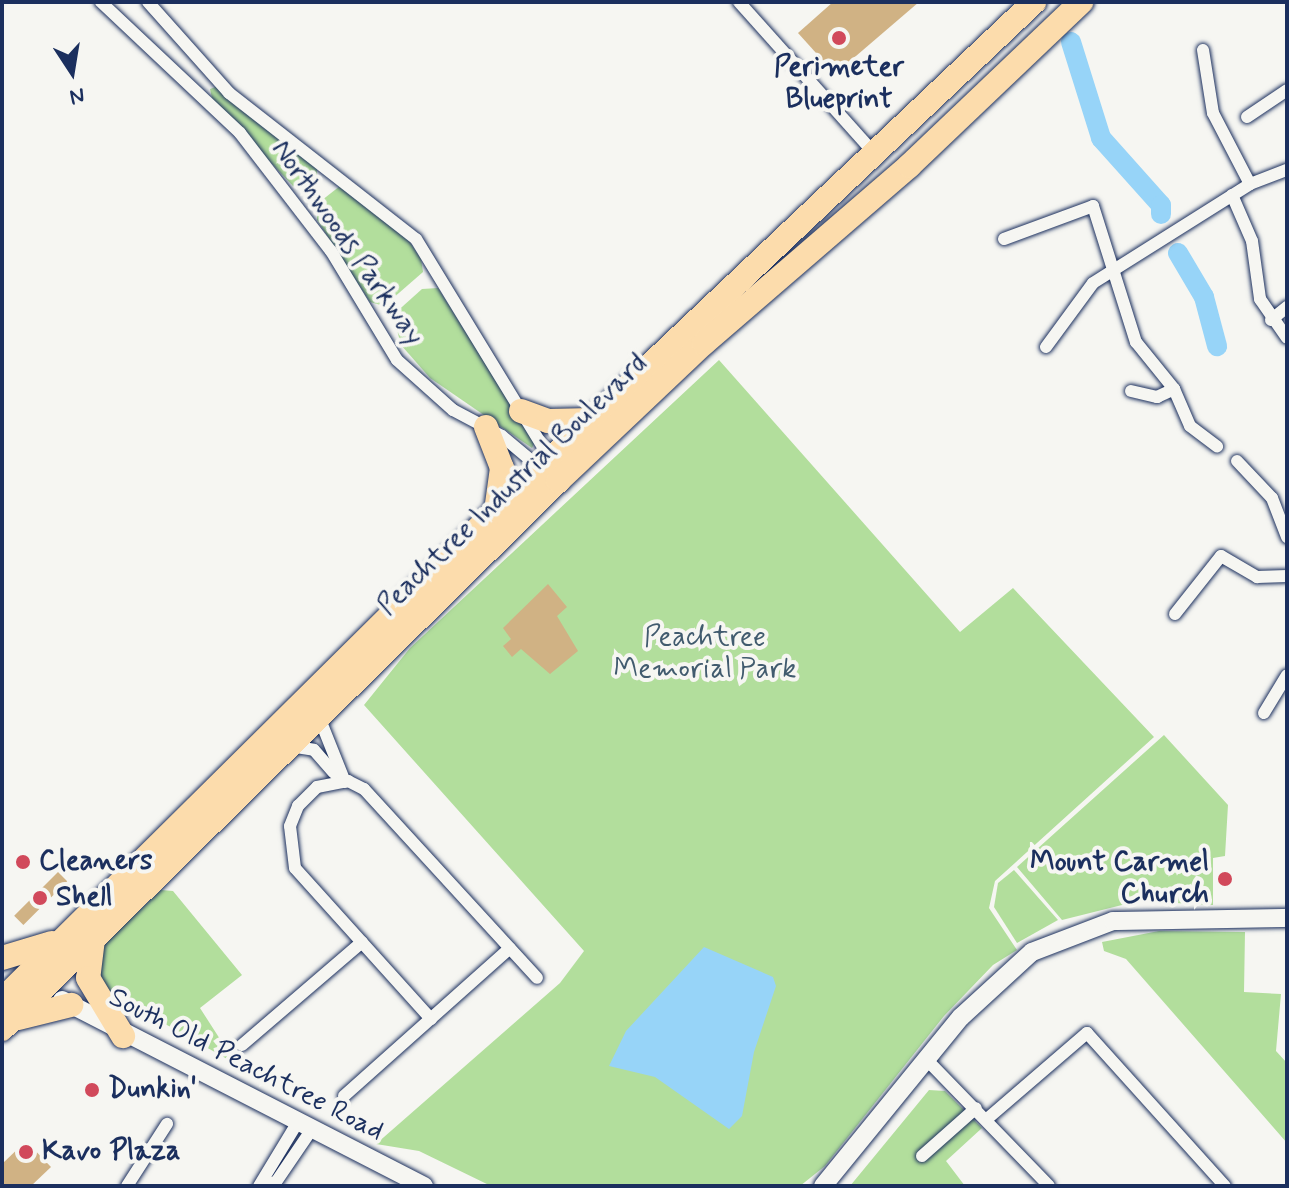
<!DOCTYPE html>
<html>
<head>
<meta charset="utf-8">
<style>
	body { margin:0 }
	#map { position:relative; width:1289px; height:1188px; overflow:hidden; background:#f6f6f2; font-family:Mynerve,sans-serif }
	div>[style] { position:absolute }
	[style*='--x'] { left:calc(var(--x)*1px); top:calc(var(--y)*1px); width:calc(var(--w)*1px); rotate:calc(var(--a)*1deg) }
	.green>* { inset:0; background:#b2de9c }
	.water>* { inset:0; background:#97d4f8 }
	.river>* { height:20px; margin:-10px; padding:0 10px; transform-origin:10px; border-radius:10px; background:#97d4f8 }
	.building>* { inset:0; background:#d0b284; transform-origin:0 0 }
	.roads { filter:drop-shadow(0 0 2px #1b2f5e) drop-shadow(0 0 2px #1b2f5e) }
	.street>* { height:12px; margin:-6px; padding:0 6px; transform-origin:6px; border-radius:6px; background:#f6f6f2 }
	.secondary>* { height:18px; margin:-9px; padding:0 9px; transform-origin:9px; border-radius:9px; background:#f6f6f2 }
	.highway>* { height:24px; margin:-12px; padding:0 12px; transform-origin:12px; border-radius:12px; background:#fcdcac }
	.dots>* { width:22px; height:22px; translate:-50% -50%; box-sizing:border-box; border:4px solid #f6f6f2; border-radius:50% }
	span { translate:-50% -50%; white-space:nowrap; text-align:center; line-height:1.15; -webkit-text-stroke:8px #f6f6f2; paint-order:stroke }
	.poi-label { font-size:28px; color:#1b2f5e; font-weight:700 }
	.left { translate:0 -50%; text-align:left }
	.right { translate:-100% -50%; text-align:right }
	.street-label { font-size:28px; color:#1b2f5e }
	.park-label { font-size:28px; color:#415b6e }
	.frame { position:absolute; inset:0; border:4px solid #1b2f5e; pointer-events:none }
	.north { position:absolute; left:32px; top:32px; width:80px; height:80px; -webkit-text-stroke:6px #f6f6f2; paint-order:stroke; rotate:168deg; font-size:22px; font-weight:700; line-height:32px; text-align:center; color:#1b2f5e }
	.north::after { content:''; display:block; margin:auto; width:28px; height:36px; background:#1b2f5e; clip-path:polygon(50% 0,100% 100%,50% 72%,0 100%) }
</style>
</head>
<body>
<div id="map">
	<div class="green">
		<i style="clip-path:polygon(218px 86px,317px 165px,317px 184px,305px 190px,293px 186px,213px 102px,210px 89px)"></i>
		<i style="clip-path:polygon(340px 186px,407px 238px,421px 259px,423px 272px,384px 306px,370px 302px,317px 220px,317px 204px)"></i>
		<i style="clip-path:polygon(438px 288px,535px 442px,532px 448px,430px 378px,401px 345px,393px 315px,422px 289px)"></i>
		<i style="clip-path:polygon(719px 360px,960px 632px,1013px 588px,1154px 737px,995px 881px,989px 908px,1017px 950px,993px 965px,944px 1016px,825px 1166px,800px 1186px,491px 1186px,419px 1151px,376px 1144px,560px 983px,584px 951px,364px 705px,410px 648px)"></i>
		<i style="clip-path:polygon(1164px 735px,1228px 805px,1225px 856px,1213px 858px,1213px 905px,1138px 901px,1062px 920px,1017px 867px)"></i>
		<i style="clip-path:polygon(1014px 870px,1058px 920px,1017px 943px,994px 907px,998px 883px)"></i>
		<i style="clip-path:polygon(161px 890px,173px 891px,242px 975px,200px 1008px,236px 1064px,105px 990px,99px 980px,97px 951px)"></i>
		<i style="clip-path:polygon(1159px 931px,1245px 932px,1244px 992px,1281px 994px,1276px 1051px,1287px 1063px,1287px 1143px,1126px 959px,1104px 951px,1102px 942px)"></i>
		<i style="clip-path:polygon(929px 1090px,945px 1091px,982px 1128px,946px 1161px,965px 1186px,850px 1186px)"></i>
	</div>
	<div class="water">
		<i style="clip-path:polygon(704px 947px,773px 977px,776px 986px,754px 1052px,742px 1116px,729px 1129px,655px 1077px,609px 1066px,626px 1031px)"></i>
	</div>
	<div class="river">
		<i style="--x:1071;--y:42;--w:101;--a:72.6"></i>
		<i style="--x:1101;--y:138;--w:90;--a:48.2"></i>
		<i style="--x:1161;--y:205;--w:9;--a:90"></i>
		<i style="--x:1178;--y:253;--w:51;--a:59.4"></i>
		<i style="--x:1204;--y:297;--w:51;--a:75.1"></i>
	</div>
	<div class="building">
		<i style="clip-path:polygon(833px 2px,919px 2px,835px 74px,798px 33px)"></i>
		<i style="clip-path:polygon(548px 584px,567px 607px,557px 616px,578px 651px,550px 674px,521px 649px,512px 657px,503px 646px,511px 639px,503px 628px)"></i>
		<i style="left:58px;top:872px;width:13px;height:62px;rotate:45deg"></i>
		<i style="clip-path:polygon(26px 1141px,51px 1167px,31px 1186px,2px 1186px,2px 1164px)"></i>
	</div>
	<div class="roads">
		<div class="street">
			<i style="--x:101;--y:2;--w:191;--a:43.3"></i>
			<i style="--x:240;--y:133;--w:149;--a:52.4"></i>
			<i style="--x:331;--y:251;--w:127;--a:58.8"></i>
			<i style="--x:397;--y:360;--w:75;--a:41.8"></i>
			<i style="--x:453;--y:410;--w:55;--a:28"></i>
			<i style="--x:502;--y:436;--w:39;--a:40"></i>
			<i style="--x:148;--y:2;--w:122;--a:48.3"></i>
			<i style="--x:229;--y:93;--w:237;--a:38"></i>
			<i style="--x:416;--y:239;--w:247;--a:58.6"></i>
			<i style="--x:739;--y:2;--w:204;--a:48.2"></i>
			<i style="--x:1203;--y:50;--w:64;--a:81"></i>
			<i style="--x:1213;--y:113;--w:80;--a:62.5"></i>
			<i style="--x:1247;--y:117;--w:48;--a:-34"></i>
			<i style="--x:1232;--y:195;--w:50;--a:66.5"></i>
			<i style="--x:1252;--y:241;--w:59;--a:82.1"></i>
			<i style="--x:1260;--y:299;--w:47;--a:55.3"></i>
			<i style="--x:1004;--y:239;--w:95;--a:-20.3"></i>
			<i style="--x:1093;--y:206;--w:143;--a:72.5"></i>
			<i style="--x:1136;--y:342;--w:60;--a:51"></i>
			<i style="--x:1174;--y:389;--w:40;--a:66.6"></i>
			<i style="--x:1190;--y:426;--w:34;--a:37"></i>
			<i style="--x:1271;--y:320;--w:21;--a:-39"></i>
			<i style="--x:1046;--y:347;--w:79;--a:-53.7"></i>
			<i style="--x:1093;--y:283;--w:186;--a:-32.2"></i>
			<i style="--x:1250;--y:184;--w:40;--a:-21"></i>
			<i style="--x:1131;--y:391;--w:27;--a:13"></i>
			<i style="--x:1157;--y:397;--w:19;--a:-25"></i>
			<i style="--x:1237;--y:461;--w:51;--a:46.6"></i>
			<i style="--x:1272;--y:498;--w:42;--a:69"></i>
			<i style="--x:1175;--y:614;--w:74;--a:-51.6"></i>
			<i style="--x:1221;--y:556;--w:42;--a:30.3"></i>
			<i style="--x:1257;--y:577;--w:30;--a:-2"></i>
			<i style="--x:1264;--y:713;--w:44;--a:-58.8"></i>
			<i style="--x:319;--y:717;--w:70;--a:68.2"></i>
			<i style="--x:290;--y:746;--w:24;--a:9"></i>
			<i style="--x:314;--y:750;--w:30;--a:49"></i>
			<i style="--x:431;--y:1019;--w:203;--a:-132"></i>
			<i style="--x:295;--y:868;--w:42;--a:-96.8"></i>
			<i style="--x:290;--y:826;--w:22;--a:-68"></i>
			<i style="--x:298;--y:806;--w:27;--a:-45"></i>
			<i style="--x:317;--y:787;--w:32;--a:-11"></i>
			<i style="--x:348;--y:781;--w:18;--a:27"></i>
			<i style="--x:364;--y:789;--w:256;--a:47.5"></i>
			<i style="--x:242;--y:1045;--w:158;--a:-40.6"></i>
			<i style="--x:927;--y:1060;--w:175;--a:45.9"></i>
			<i style="--x:344;--y:1096;--w:222;--a:-41.7"></i>
			<i style="--x:987;--y:1119;--w:132;--a:-40.7"></i>
			<i style="--x:1087;--y:1033;--w:206;--a:48"></i>
			<i style="--x:922;--y:1156;--w:72;--a:-41.6"></i>
			<i style="--x:127;--y:1186;--w:74;--a:-57.2"></i>
			<i style="--x:259;--y:1186;--w:71;--a:-58.8"></i>
			<i style="--x:260;--y:1186;--w:16;--a:-14"></i>
			<i style="--x:276;--y:1182;--w:60;--a:-55.8"></i>
		</div>
		<div class="secondary">
			<i style="--x:62;--y:1000;--w:407;--a:27.2"></i>
			<i style="--x:823;--y:1186;--w:218;--a:-50.8"></i>
			<i style="--x:961;--y:1017;--w:96;--a:-42.5"></i>
			<i style="--x:1032;--y:952;--w:87;--a:-20.9"></i>
			<i style="--x:1113;--y:921;--w:174;--a:-1"></i>
		</div>
		<div class="highway">
			<i style="--x:521;--y:411;--w:29;--a:20"></i>
			<i style="--x:548;--y:421;--w:44;--a:-1.3"></i>
			<i style="--x:486;--y:427;--w:44;--a:68.7"></i>
			<i style="--x:502;--y:468;--w:43;--a:97.9"></i>
			<i style="--x:93;--y:939;--w:39;--a:97"></i>
			<i style="--x:88;--y:978;--w:68;--a:58.9"></i>
			<i style="--x:2;--y:958;--w:52;--a:-16.7"></i>
			<i style="--x:2;--y:1000;--w:695;--a:-44.71"></i>
			<i style="--x:496;--y:511;--w:741;--a:-43.41"></i>
			<i style="--x:18;--y:1018;--w:55;--a:-13.8"></i>
			<i style="--x:2;--y:1029;--w:781;--a:-44.58"></i>
			<i style="--x:558;--y:481;--w:201;--a:-43.4"></i>
			<i style="--x:704;--y:343;--w:271;--a:-40.8"></i>
			<i style="--x:909;--y:166;--w:238;--a:-43.6"></i>
		</div>
	</div>
	<div class="dots">
		<i style="left:839px;top:38px;background:#d1495b"></i>
		<i style="left:23px;top:862px;background:#d1495b"></i>
		<i style="left:1225px;top:879px;background:#d1495b"></i>
		<i style="left:40px;top:898px;background:#d1495b"></i>
		<i style="left:92px;top:1090px;background:#d1495b"></i>
		<i style="left:26px;top:1152px;background:#d1495b"></i>
	</div>
	<div class="poi-label">
		<span style="left:839px;top:84px">Perimeter<br>Blueprint</span>
		<span class="left" style="left:39px;top:862px">Cleaners</span>
		<span class="right" style="left:1209px;top:879px">Mount Carmel<br>Church</span>
		<span class="left" style="left:56px;top:898px">Shell</span>
		<span class="left" style="left:108px;top:1090px">Dunkin'</span>
		<span class="left" style="left:42px;top:1152px">Kavo Plaza</span>
	</div>
	<div class="street-label">
		<span style="left:347px;top:243px;rotate:55deg">Northwoods Parkway</span>
		<span style="left:513px;top:485px;rotate:-44deg">Peachtree Industrial Boulevard</span>
		<span style="left:246px;top:1065px;rotate:27deg">South Old Peachtree Road</span>
	</div>
	<div class="park-label">
		<span style="left:705px;top:654px">Peachtree<br>Memorial Park</span>
	</div>
	<div class="frame"></div>
	<div class="north">N</div>
</div>
</body>
</html>
